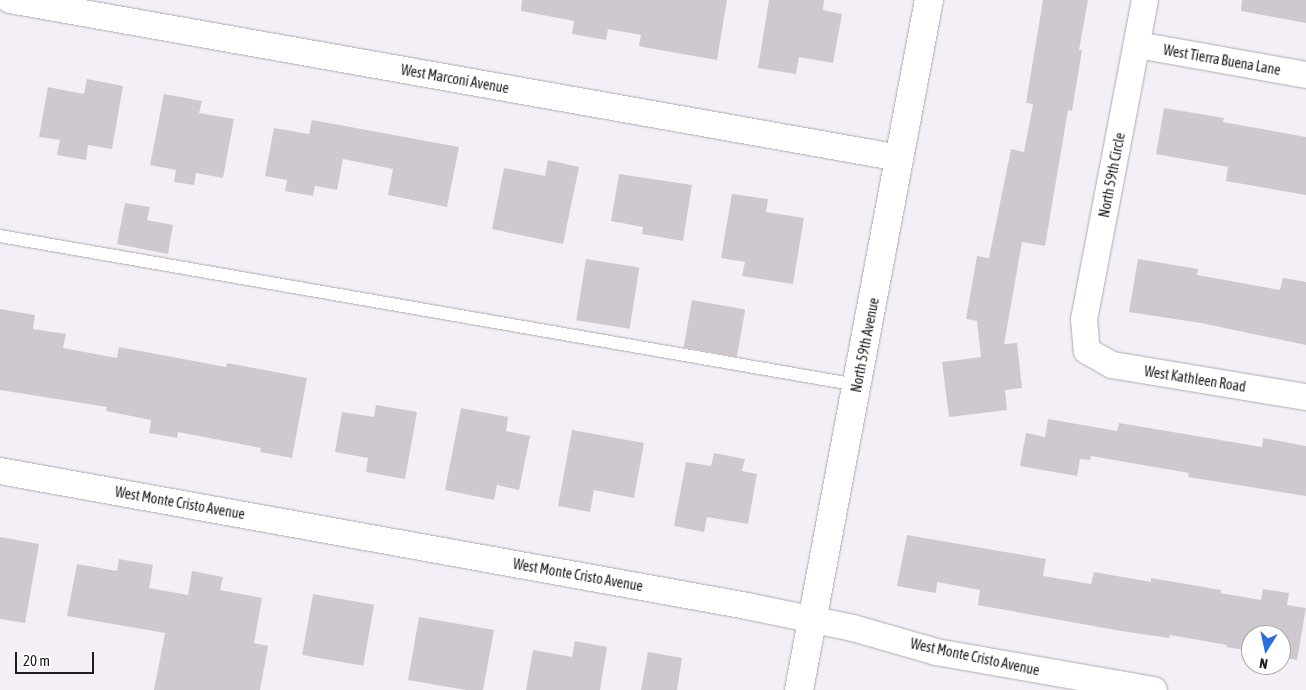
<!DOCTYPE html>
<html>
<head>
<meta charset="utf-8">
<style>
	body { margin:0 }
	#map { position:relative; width:1306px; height:690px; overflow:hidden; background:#f4eff7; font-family:"Asap Condensed",sans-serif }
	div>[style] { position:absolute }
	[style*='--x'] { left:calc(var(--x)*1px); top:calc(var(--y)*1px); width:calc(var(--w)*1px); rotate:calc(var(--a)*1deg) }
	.building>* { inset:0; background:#cfc8cf; transform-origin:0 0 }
	.roads { filter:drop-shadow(0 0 1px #aeaab1) drop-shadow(0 0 1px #aeaab1) }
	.service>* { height:12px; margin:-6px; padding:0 6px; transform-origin:6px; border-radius:6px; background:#fff }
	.minor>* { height:26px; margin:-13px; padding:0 13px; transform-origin:13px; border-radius:13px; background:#fff }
	.secondary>* { height:28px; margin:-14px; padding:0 14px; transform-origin:14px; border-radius:14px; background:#fff }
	span { translate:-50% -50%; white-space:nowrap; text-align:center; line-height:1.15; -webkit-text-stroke:4px #fff; paint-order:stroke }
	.street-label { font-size:14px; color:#1e1d1f }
	.north { position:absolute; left:1241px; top:625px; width:50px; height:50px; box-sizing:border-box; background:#fff; border:1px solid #a5a5a5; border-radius:50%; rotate:190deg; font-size:14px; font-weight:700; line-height:20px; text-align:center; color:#1e1d1f }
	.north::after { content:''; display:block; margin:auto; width:18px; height:22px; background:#296fdc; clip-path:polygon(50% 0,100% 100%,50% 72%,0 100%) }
	.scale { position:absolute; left:15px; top:652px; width:79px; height:22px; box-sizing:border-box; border:2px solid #1e1d1f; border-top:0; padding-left:6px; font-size:15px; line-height:18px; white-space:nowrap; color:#1e1d1f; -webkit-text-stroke:4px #fff; paint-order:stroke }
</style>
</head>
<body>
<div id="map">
	<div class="building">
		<i style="clip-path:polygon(522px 0,727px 0,717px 60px,643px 47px,639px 46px,641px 35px,608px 29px,606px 40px,572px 34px,574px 21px,521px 11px)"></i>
		<i style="clip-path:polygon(769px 0,824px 0,823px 10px,842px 14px,833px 63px,799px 57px,796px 74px,758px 68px)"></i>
		<i style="clip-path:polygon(1043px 0,1088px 0,1079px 50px,1082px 50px,1072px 111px,1068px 110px,1045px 246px,1022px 242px,1004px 344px,1017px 343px,1022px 388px,1005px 390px,1007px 410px,949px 417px,942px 362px,981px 357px,977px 321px,966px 319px,977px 256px,989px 258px,1011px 149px,1024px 152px,1033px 104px,1026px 103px)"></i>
		<i style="clip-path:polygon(1242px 0,1306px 0,1306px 23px,1241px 11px)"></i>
		<i style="clip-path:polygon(87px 79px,123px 86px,112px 149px,88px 145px,86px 160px,57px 155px,60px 140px,39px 137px,48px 87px,84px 94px)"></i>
		<i style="clip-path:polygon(164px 94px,202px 101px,199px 113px,234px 119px,223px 178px,196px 173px,194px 185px,174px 182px,176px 170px,150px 165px)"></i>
		<i style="clip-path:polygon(1164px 108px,1224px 118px,1223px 122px,1306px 137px,1306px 195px,1226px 181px,1228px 167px,1156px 154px)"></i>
		<i style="clip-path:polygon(312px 120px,459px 147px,447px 207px,388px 195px,393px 169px,343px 159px,337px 190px,315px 186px,313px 196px,285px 191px,287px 180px,265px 176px,274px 128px,309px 134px)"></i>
		<i style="clip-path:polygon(548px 160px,579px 167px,563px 244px,492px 229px,504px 168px,545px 176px)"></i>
		<i style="clip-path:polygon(619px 174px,692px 185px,683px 241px,642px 234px,643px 227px,611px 221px)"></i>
		<i style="clip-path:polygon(732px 194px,768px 199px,766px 212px,804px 218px,793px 284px,742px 276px,745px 262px,721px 258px)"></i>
		<i style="clip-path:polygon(125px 203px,150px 207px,147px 220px,173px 225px,168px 254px,117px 244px)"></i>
		<i style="left:586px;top:259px;width:54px;height:62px;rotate:9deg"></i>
		<i style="clip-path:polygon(1138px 259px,1198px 269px,1197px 275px,1280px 290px,1283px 278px,1306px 282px,1306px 345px,1201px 323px,1129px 312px)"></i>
		<i style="left:692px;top:300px;width:54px;height:48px;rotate:10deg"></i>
		<i style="clip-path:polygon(0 309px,35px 315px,33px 329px,66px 334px,63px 348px,117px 358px,119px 347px,226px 367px,227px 363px,307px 378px,292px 458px,260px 452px,261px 448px,178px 432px,177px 438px,149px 433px,151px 420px,106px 411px,107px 407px,0 390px)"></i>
		<i style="clip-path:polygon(376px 405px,417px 412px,405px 479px,366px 472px,368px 458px,335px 452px,342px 412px,374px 417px)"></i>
		<i style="clip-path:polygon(461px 408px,508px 417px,506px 431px,530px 436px,519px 490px,497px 485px,494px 500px,445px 490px)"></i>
		<i style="clip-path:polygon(1048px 419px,1117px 431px,1119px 423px,1262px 447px,1263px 438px,1306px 446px,1306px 496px,1188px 477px,1189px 473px,1091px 456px,1090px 460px,1080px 459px,1077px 476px,1020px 466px,1026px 433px,1045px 437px)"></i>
		<i style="clip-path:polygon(572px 430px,644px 443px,634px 498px,594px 490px,590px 512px,558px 506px)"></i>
		<i style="clip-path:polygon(714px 453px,745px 459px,742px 471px,757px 474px,748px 524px,707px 517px,704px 532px,674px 526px,686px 462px,711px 466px)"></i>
		<i style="clip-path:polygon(907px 535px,1046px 559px,1043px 576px,1091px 584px,1094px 572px,1151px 582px,1151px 578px,1221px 590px,1220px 593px,1261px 600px,1263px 589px,1289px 593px,1287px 605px,1306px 608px,1297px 660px,1281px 657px,1281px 635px,1251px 635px,1251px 651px,1226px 647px,1227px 645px,1170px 635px,1169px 638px,1121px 631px,978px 605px,980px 590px,937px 582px,936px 593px,897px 586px)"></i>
		<i style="clip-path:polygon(0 537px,39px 544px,25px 623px,0 619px)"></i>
		<i style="clip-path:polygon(119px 559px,153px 565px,149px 588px,188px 595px,192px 571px,223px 577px,220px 590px,262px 598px,254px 643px,268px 646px,260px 690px,154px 690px,165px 633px,67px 616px,77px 564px,117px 571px)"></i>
		<i style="left:313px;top:594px;width:62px;height:62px;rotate:10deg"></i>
		<i style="clip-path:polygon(419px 617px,494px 630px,483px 690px,466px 690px,408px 680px)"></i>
		<i style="clip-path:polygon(575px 641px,607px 647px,600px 690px,526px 690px,533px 650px,572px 657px)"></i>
		<i style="clip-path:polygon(648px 652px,682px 658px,677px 690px,641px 690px)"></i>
	</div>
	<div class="roads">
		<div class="service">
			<i style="--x:0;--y:236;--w:870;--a:9.86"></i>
		</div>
		<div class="minor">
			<i style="--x:10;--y:0;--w:904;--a:10.07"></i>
			<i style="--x:1145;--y:0;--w:325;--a:100.8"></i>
			<i style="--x:1084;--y:319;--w:32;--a:85"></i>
			<i style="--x:1087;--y:351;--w:29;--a:29"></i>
			<i style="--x:1112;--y:365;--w:197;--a:9.4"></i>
			<i style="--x:1138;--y:45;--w:171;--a:10.1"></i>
			<i style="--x:0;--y:471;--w:759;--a:10.24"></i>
			<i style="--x:747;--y:606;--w:108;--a:11.7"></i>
			<i style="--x:853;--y:628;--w:86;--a:16.1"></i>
			<i style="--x:936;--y:652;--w:221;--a:9.9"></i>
		</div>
		<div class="secondary">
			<i style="--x:799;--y:690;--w:702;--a:-79.33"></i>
		</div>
	</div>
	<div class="street-label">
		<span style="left:1222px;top:60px;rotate:10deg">West Tierra Buena Lane</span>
		<span style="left:455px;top:79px;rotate:10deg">West Marconi Avenue</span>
		<span style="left:1112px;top:175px;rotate:-79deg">North 59th Circle</span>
		<span style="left:865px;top:345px;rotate:-79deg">North 59th Avenue</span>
		<span style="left:1195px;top:379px;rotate:9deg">West Kathleen Road</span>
		<span style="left:180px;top:503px;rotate:10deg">West Monte Cristo Avenue</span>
		<span style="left:578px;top:575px;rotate:10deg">West Monte Cristo Avenue</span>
		<span style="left:975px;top:657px;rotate:12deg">West Monte Cristo Avenue</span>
	</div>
	<div class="north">N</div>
	<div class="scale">20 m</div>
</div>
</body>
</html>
